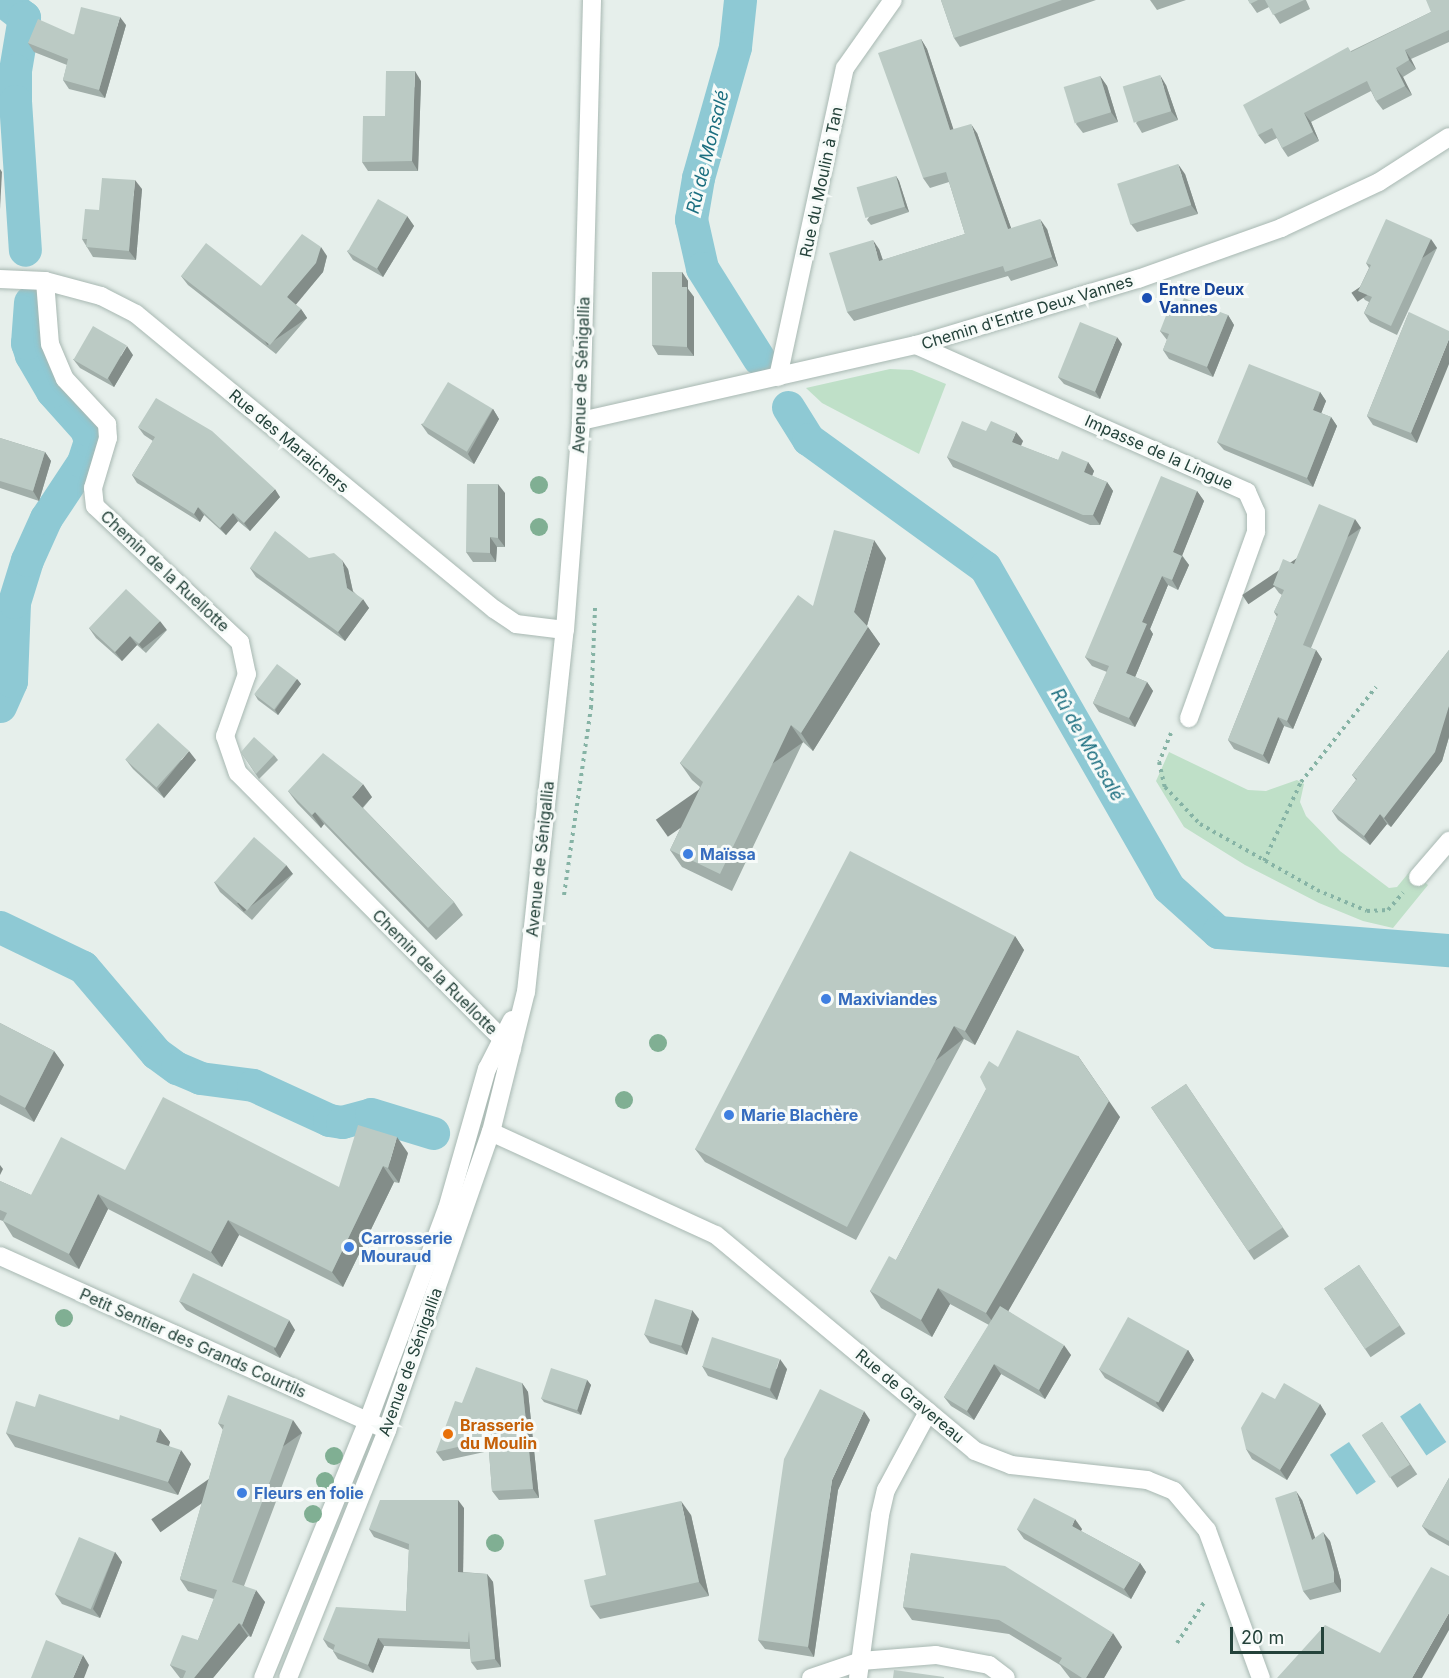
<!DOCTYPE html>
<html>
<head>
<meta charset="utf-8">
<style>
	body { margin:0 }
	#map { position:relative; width:1449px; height:1678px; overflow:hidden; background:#e6efeb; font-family:Inter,sans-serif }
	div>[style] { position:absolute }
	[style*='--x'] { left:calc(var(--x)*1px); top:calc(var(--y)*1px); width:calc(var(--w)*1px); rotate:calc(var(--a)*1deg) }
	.green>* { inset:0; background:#bfe0c8 }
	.water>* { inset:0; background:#8ec9d4; transform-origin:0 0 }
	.canal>* { height:33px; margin:-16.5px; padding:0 16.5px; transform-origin:16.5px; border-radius:16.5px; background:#8ec9d4 }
	.path>* { height:4px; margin-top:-2px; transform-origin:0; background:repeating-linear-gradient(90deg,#86b3a5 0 3px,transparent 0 7.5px) }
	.roads { filter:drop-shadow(0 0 2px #a8b8b2) drop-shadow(0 0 2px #a8b8b2) }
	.service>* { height:18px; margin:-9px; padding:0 9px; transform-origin:9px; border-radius:9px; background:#fff }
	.minor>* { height:18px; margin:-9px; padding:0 9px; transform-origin:9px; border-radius:9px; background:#fff }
	.secondary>* { height:18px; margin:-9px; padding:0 9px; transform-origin:9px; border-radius:9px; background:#fff }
	.trees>* { width:18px; height:18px; margin:-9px; border-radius:50%; background:#80af93 }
	.wall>* { inset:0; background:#a1aea9; transform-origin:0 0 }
	.shaded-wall>* { inset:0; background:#838d89; transform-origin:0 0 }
	.building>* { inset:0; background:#bbcac4; transform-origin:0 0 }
	.dots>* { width:16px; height:16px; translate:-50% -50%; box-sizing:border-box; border:3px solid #f7fbf9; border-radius:50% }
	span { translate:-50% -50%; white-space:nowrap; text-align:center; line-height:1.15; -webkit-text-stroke:6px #f7fbf9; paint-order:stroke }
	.street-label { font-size:16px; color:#24423a }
	.transit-label { font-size:16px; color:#164399; font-weight:700 }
	.left { translate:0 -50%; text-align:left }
	.shop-label { font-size:16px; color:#366cbe; font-weight:700 }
	.food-label { font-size:16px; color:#c56008; font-weight:700 }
	.water-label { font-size:18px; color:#1c6f80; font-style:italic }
	.scale { position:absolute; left:1230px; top:1627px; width:94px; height:27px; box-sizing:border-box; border:3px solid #24423a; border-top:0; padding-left:8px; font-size:18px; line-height:21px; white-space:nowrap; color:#24423a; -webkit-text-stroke:4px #f7fbf9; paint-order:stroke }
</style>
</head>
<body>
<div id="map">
	<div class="green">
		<i style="clip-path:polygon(890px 369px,912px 370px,946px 384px,919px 454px,822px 403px,806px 388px)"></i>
		<i style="clip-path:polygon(1169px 752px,1248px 790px,1266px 791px,1297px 780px,1304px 784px,1300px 802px,1306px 816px,1340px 851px,1389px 888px,1397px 887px,1411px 870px,1428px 885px,1393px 928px,1363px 921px,1319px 903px,1245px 865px,1184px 827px,1156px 781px)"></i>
	</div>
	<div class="water">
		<i style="left:1420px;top:1403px;width:47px;height:24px;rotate:56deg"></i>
		<i style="left:1349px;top:1442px;width:48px;height:23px;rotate:56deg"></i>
	</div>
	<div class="canal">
		<i style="--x:2;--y:0;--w:28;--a:38"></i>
		<i style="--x:24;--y:17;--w:54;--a:99.6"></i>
		<i style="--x:15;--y:70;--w:31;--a:90"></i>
		<i style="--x:15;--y:101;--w:149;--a:86.2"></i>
		<i style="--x:740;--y:0;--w:47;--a:96.1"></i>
		<i style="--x:735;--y:47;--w:136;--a:105.8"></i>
		<i style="--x:698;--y:178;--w:42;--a:99.7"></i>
		<i style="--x:691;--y:219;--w:50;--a:77.3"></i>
		<i style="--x:702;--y:268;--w:107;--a:57.9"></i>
		<i style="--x:788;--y:407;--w:38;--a:58"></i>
		<i style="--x:808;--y:439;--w:218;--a:35.9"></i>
		<i style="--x:985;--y:567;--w:369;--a:60.2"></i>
		<i style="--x:1168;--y:887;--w:67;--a:42"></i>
		<i style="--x:1218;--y:932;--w:232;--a:4.5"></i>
		<i style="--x:0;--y:706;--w:27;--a:-66"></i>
		<i style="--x:11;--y:681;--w:79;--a:-87.8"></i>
		<i style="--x:14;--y:602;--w:44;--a:-72.8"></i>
		<i style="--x:27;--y:560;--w:46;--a:-65.7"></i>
		<i style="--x:46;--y:518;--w:67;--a:-56.5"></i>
		<i style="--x:83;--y:462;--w:22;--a:-72"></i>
		<i style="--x:90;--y:441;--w:13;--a:-108"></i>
		<i style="--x:86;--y:429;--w:51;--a:-131.8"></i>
		<i style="--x:52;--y:391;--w:42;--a:-120.3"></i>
		<i style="--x:31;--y:355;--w:13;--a:-108"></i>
		<i style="--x:27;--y:343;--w:41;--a:-85.8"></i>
		<i style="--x:0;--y:927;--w:92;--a:25.7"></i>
		<i style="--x:83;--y:967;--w:113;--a:49.7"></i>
		<i style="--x:156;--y:1053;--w:26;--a:36"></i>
		<i style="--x:177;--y:1068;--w:25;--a:23"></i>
		<i style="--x:200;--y:1078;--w:53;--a:7.5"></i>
		<i style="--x:253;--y:1085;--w:84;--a:24.7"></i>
		<i style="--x:329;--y:1120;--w:13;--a:9"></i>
		<i style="--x:342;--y:1122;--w:30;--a:-15"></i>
		<i style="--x:371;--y:1114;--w:65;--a:17"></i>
	</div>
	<div class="path">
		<i style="--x:1171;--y:733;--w:31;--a:112"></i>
		<i style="--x:1159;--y:762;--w:26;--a:77"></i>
		<i style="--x:1165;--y:787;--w:51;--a:46.6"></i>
		<i style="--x:1200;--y:824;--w:134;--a:29.4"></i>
		<i style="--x:1317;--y:890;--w:54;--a:22.8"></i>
		<i style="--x:1367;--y:911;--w:21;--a:-3"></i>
		<i style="--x:1388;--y:910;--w:23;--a:-49"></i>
		<i style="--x:1264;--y:861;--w:87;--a:-64.9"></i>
		<i style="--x:1301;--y:782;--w:121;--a:-51.7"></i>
		<i style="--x:564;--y:895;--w:189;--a:-81.8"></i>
		<i style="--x:591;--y:708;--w:101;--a:-87.7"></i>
		<i style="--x:1177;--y:1643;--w:50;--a:-56.3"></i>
	</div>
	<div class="roads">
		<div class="service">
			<i style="--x:45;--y:281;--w:63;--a:85.5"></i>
			<i style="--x:50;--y:344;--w:38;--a:67"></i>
			<i style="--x:65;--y:379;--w:62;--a:47"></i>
			<i style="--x:107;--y:424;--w:14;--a:86"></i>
			<i style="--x:108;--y:438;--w:52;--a:106.7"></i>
			<i style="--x:93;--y:488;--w:18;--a:84"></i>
			<i style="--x:95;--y:506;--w:199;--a:43.2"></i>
			<i style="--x:240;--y:642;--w:33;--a:78"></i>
			<i style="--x:247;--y:674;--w:66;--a:109.5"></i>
			<i style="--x:225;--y:736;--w:39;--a:71"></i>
			<i style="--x:238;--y:773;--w:389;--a:45.2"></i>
			<i style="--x:916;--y:345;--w:362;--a:23.9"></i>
			<i style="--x:1247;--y:492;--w:22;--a:66"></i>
			<i style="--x:1256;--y:512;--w:20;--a:90"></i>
			<i style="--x:1256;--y:532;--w:198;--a:109.8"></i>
			<i style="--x:778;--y:377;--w:316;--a:-77.8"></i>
			<i style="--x:845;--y:68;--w:83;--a:-54.8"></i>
			<i style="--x:1418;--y:877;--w:48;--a:-49.3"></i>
			<i style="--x:0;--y:1256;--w:424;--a:24.2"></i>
			<i style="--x:811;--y:1678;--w:53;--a:-18.8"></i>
			<i style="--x:861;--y:1661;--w:75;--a:-4.6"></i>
			<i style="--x:936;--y:1655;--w:54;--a:10.7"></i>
			<i style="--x:989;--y:1665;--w:21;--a:37"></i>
			<i style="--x:858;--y:1678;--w:164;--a:-82.3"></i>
			<i style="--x:880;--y:1515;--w:26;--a:-77"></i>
			<i style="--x:886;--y:1490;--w:89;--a:-61.7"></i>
		</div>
		<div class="minor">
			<i style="--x:0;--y:279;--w:45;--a:2.5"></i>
			<i style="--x:45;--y:281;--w:58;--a:15"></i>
			<i style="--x:101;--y:296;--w:39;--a:27"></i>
			<i style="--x:136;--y:314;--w:464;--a:39.5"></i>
			<i style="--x:494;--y:609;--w:27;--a:34"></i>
			<i style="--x:516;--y:624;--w:49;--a:7"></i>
			<i style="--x:581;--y:421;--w:344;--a:-12.8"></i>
			<i style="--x:916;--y:345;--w:232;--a:-16.6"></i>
			<i style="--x:1138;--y:279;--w:152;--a:-19.6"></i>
			<i style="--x:1281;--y:228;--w:108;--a:-25.1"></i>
			<i style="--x:1379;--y:182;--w:83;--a:-32.7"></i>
			<i style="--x:491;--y:1132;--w:247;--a:24.6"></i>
			<i style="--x:716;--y:1235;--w:337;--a:39.8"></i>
			<i style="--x:975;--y:1451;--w:39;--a:21"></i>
			<i style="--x:1011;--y:1465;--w:137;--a:6.3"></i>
			<i style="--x:1147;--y:1480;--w:29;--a:22"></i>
			<i style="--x:1174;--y:1491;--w:51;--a:49.8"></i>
			<i style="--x:1207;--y:1530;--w:158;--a:70"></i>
		</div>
		<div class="secondary">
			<i style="--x:263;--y:1678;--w:278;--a:-67.8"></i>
			<i style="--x:368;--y:1421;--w:226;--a:-69.6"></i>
			<i style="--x:447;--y:1209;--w:146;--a:-74.1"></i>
			<i style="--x:487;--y:1069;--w:55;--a:-63"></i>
			<i style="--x:288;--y:1678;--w:267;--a:-68.2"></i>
			<i style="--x:387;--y:1430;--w:316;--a:-70.8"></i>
			<i style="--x:491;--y:1132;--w:144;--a:-76"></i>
			<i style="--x:526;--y:992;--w:364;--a:-83.9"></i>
			<i style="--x:565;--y:630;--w:210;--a:-85.6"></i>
			<i style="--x:581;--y:421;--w:421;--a:-88.5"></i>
		</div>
	</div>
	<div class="trees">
		<i style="left:539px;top:485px"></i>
		<i style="left:539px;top:527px"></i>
		<i style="left:658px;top:1043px"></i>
		<i style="left:624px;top:1100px"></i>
		<i style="left:64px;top:1318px"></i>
		<i style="left:334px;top:1456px"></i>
		<i style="left:325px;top:1481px"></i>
		<i style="left:313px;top:1514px"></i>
		<i style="left:495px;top:1543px"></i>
	</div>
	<div class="wall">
		<i style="clip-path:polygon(941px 0,1096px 0,960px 47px,954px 38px)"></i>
		<i style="clip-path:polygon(1150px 0,1186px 0,1157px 10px)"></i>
		<i style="clip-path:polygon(1248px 0,1306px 0,1310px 9px,1280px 24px,1269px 7px,1257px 13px)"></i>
		<i style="clip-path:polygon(1449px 0,1449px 42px,1411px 59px,1416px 69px,1403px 77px,1412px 95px,1383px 110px,1376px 101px,1371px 91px,1311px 122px,1319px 141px,1288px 157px,1282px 148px,1277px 138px,1265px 144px,1258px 135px,1351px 51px,1431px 12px)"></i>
		<i style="clip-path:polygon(126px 25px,105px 98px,69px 89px,63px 80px,67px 65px,34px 52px,28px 43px)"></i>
		<i style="clip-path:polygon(921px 39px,927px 49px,953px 129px,977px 133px,1011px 228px,1047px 229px,1058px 266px,1011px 281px,1008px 276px,854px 321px,847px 312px,879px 249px,883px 260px,965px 234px,949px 182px,930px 188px,923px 178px)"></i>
		<i style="clip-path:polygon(1100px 76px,1107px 86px,1118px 122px,1083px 133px,1076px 124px)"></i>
		<i style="clip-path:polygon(421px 81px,418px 171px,368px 171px,362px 162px,385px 116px)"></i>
		<i style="clip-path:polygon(1166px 85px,1178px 120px,1142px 133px,1136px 123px)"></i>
		<i style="clip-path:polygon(1185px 174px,1198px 214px,1137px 232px,1130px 223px)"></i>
		<i style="clip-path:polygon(896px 176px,899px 181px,909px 212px,871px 225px,867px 220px)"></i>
		<i style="clip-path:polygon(142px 189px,136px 260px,93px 257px,82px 239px)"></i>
		<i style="clip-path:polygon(407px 216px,414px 226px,383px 277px,353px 260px,347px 251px)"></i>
		<i style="clip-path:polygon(1437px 248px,1397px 335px,1370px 322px,1364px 313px,1369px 302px,1365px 300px,1358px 291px,1369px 268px,1366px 263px)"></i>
		<i style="clip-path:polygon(327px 256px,323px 272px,295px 304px,301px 309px,307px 318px,276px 354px,188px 285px,181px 276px,261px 286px)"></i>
		<i style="clip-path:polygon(682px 272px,688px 281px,688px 289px,694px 297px,694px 356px,658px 355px,652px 345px)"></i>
		<i style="clip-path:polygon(1178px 311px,1228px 315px,1234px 325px,1213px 377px,1169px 359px,1163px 350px,1167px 340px,1160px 331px)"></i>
		<i style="clip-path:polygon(1409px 312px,1417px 443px,1373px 425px,1367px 416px)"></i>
		<i style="clip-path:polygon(1122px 344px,1100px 399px,1064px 384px,1058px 377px)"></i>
		<i style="clip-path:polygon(133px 355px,114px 387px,80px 368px,73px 359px)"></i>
		<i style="clip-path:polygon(1320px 392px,1326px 401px,1321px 413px,1331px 417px,1337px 426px,1313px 487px,1224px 450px,1217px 442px)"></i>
		<i style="clip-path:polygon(493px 409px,499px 419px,474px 464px,428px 434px,421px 424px)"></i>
		<i style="clip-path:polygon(138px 427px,280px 497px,250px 531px,238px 521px,226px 535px,204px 515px,200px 522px,137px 483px,132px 475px,153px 441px,144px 435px)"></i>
		<i style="clip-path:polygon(986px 431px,1023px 441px,1021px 446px,1058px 460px,1088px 462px,1094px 471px,1092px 476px,1107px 482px,1113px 491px,1100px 525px,1090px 525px,953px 467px,947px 457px)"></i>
		<i style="clip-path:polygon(0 438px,45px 452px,51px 461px,39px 501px,0 488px)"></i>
		<i style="clip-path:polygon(1197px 491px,1204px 501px,1182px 555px,1189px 565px,1178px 590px,1168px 585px,1150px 629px,1153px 634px,1135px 677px,1147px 682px,1153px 691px,1135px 727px,1099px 712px,1093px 703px,1107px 672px,1092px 666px,1085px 657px)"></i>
		<i style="clip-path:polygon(505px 493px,505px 547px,497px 547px,496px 562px,473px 562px,466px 552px)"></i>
		<i style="clip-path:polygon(1361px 528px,1311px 648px,1316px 650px,1322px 659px,1293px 729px,1284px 726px,1269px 764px,1234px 749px,1228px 740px,1277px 617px,1274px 612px,1282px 595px,1279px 593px,1273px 585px,1294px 564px)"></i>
		<i style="clip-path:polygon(309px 558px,348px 569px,353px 591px,369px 608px,345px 641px,256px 577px,250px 568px)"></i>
		<i style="clip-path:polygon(886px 558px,867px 626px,880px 644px,813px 751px,803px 742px,732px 891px,682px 867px,670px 850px,700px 787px,692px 780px,680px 763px,813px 606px)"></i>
		<i style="clip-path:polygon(89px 628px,167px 630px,146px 653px,137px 645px,122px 661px,96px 638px)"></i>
		<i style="clip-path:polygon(1449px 650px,1449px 737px,1442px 761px,1391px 827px,1387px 824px,1370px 845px,1338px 820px,1332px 811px,1356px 780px,1352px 775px)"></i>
		<i style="clip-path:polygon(297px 679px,301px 684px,278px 715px,258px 700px,255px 695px)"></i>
		<i style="clip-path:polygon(241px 752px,274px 755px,278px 760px,259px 779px)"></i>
		<i style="clip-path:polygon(126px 760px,196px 760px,164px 798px,133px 769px)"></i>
		<i style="clip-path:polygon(288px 791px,372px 797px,363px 808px,454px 902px,463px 915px,436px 940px,324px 824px,321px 828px,297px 803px)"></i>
		<i style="clip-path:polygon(286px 865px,293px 874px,252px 920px,220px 892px,214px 882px)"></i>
		<i style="clip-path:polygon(1015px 936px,1024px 950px,975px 1045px,964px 1039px,856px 1240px,705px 1162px,695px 1149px)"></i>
		<i style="clip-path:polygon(0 1023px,54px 1051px,64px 1065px,34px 1122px,0 1104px)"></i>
		<i style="clip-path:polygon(998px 1067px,1120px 1117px,1008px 1311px,1071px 1355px,1045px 1399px,1001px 1374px,974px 1420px,951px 1406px,944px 1397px,989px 1325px,950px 1304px,932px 1337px,881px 1308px,870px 1291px,896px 1260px)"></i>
		<i style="left:1186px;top:1084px;width:184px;height:42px;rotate:56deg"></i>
		<i style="clip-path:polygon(408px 1153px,399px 1183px,394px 1182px,343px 1287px,239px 1235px,222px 1267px,108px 1209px,79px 1269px,13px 1237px,3px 1221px,0 1220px,0 1181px,31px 1195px,125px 1170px,339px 1187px)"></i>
		<i style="left:1359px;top:1265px;width:83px;height:42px;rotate:56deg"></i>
		<i style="clip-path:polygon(179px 1301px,295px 1330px,280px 1358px,186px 1310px)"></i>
		<i style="clip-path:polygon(699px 1319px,687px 1355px,650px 1343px,644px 1334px)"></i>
		<i style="clip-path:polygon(1188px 1350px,1194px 1360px,1163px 1412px,1105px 1378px,1099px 1369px)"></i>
		<i style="clip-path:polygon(702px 1366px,787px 1369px,777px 1400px,708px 1376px)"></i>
		<i style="clip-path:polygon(587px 1380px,591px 1385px,581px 1415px,544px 1402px,541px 1398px)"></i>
		<i style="clip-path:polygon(522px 1383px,528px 1392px,539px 1498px,499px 1500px,492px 1491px,489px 1451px,443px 1461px,436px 1452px,462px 1403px)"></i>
		<i style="clip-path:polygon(1320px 1404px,1326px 1414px,1287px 1480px,1252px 1459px,1246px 1449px)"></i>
		<i style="clip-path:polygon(35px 1407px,160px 1429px,170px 1442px,169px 1446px,191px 1464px,178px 1495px,15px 1447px,6px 1433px)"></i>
		<i style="clip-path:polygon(870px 1420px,838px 1490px,814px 1657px,765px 1649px,758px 1640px)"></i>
		<i style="left:1382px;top:1422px;width:63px;height:24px;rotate:56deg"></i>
		<i style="clip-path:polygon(218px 1423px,302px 1433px,244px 1586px,265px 1602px,251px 1637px,248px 1636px,213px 1678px,180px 1678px,170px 1665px,198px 1640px,214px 1599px,188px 1591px,180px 1579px,223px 1430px)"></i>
		<i style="clip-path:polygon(1449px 1478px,1449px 1546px,1429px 1535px,1422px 1526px)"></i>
		<i style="clip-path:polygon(1302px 1500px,1315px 1538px,1330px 1541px,1341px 1581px,1341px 1592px,1310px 1600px,1303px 1591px)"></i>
		<i style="clip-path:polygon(464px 1508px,463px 1572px,487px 1574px,493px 1582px,501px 1667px,477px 1670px,471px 1662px,470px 1649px,384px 1646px,373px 1673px,338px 1659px,333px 1651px,333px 1650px,328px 1647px,323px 1639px,406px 1611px,409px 1550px,374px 1537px,369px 1529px)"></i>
		<i style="clip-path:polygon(691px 1515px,709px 1596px,600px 1619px,590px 1606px,606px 1575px)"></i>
		<i style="clip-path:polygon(1017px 1529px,1082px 1529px,1081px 1531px,1140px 1563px,1146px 1572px,1131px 1599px,1024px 1539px)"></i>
		<i style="clip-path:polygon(115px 1552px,122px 1562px,100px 1618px,62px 1604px,55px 1594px)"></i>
		<i style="clip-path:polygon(911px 1553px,1122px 1647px,1104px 1678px,1070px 1678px,1060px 1665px,1009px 1634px,912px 1620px,903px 1607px)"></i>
	</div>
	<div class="shaded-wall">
		<i style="clip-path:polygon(120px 17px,126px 25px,105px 98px,99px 90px)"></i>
		<i style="clip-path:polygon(921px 39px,927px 49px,957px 140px,950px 130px)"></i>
		<i style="clip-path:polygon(1405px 50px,1411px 59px,1416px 69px,1409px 60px)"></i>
		<i style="clip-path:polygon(1396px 68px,1403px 77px,1412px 95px,1405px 86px)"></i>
		<i style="clip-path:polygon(415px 71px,421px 81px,418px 171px,412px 161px)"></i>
		<i style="clip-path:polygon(1160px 75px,1166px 85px,1178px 120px,1171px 111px)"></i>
		<i style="clip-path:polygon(1100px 76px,1107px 86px,1118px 122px,1111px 112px)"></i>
		<i style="clip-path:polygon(1304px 113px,1311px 122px,1319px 141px,1313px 132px)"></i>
		<i style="clip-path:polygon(971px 124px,977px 133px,1015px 239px,1008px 229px)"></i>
		<i style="clip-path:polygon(1178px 164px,1185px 174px,1198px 214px,1191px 205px)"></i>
		<i style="clip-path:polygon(0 169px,2px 172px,0 209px)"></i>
		<i style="clip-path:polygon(896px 176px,899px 181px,909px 212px,905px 207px)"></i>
		<i style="clip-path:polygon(135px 180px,142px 189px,136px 260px,129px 251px)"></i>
		<i style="clip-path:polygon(407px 216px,414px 226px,383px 277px,377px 268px)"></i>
		<i style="clip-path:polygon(1040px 219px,1047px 229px,1058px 266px,1052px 257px)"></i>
		<i style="left:1431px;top:239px;width:11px;height:96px;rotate:56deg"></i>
		<i style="clip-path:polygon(873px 240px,879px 249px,886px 270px,879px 261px)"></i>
		<i style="clip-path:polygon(321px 247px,327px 256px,323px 272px,294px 307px,287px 297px)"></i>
		<i style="clip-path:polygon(682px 272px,688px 281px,688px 289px,694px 297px,694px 356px,687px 347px,682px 287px)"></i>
		<i style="left:301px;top:309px;width:11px;height:48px;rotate:56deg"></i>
		<i style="clip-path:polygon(1228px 315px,1234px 325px,1213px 377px,1207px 367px)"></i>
		<i style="clip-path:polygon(1117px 337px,1122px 344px,1100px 399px,1095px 391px)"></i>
		<i style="clip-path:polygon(1449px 339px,1449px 364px,1417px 443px,1411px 433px)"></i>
		<i style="clip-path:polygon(127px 346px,133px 355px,114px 387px,108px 378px)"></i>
		<i style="clip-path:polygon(1320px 392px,1326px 401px,1319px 419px,1313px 410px)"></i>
		<i style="clip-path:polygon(493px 409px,499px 419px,474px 464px,468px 454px)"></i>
		<i style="clip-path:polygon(1331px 417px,1337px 426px,1313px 487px,1307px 478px)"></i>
		<i style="clip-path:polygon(1016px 432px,1023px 441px,1018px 451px,1012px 442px)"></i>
		<i style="clip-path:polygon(45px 452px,51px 461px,39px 501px,33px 491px)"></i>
		<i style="clip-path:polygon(1088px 462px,1094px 471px,1090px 481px,1084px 472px)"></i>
		<i style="clip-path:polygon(1107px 482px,1113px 491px,1100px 525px,1093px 515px)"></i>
		<i style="clip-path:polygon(498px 484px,505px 493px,505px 547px,498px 538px)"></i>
		<i style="clip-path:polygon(275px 489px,280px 497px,250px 531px,244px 523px)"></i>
		<i style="clip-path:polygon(1197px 491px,1204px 501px,1180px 561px,1173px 552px)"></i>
		<i style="clip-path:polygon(198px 507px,204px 515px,200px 522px,194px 514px)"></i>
		<i style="clip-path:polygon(233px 513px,238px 521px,226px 535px,220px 528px)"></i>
		<i style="left:1355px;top:519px;width:11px;height:136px;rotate:56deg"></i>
		<i style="clip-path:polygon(490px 537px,497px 547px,496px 562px,490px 553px)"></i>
		<i style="clip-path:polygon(874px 540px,886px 558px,866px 629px,854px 612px)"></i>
		<i style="clip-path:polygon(1182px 556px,1189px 565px,1178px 590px,1172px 580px)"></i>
		<i style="clip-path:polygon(342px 560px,348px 569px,354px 597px,347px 588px)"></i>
		<i style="clip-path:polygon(1162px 576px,1168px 585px,1150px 629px,1153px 634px,1133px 682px,1126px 673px,1142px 622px)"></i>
		<i style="clip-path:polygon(363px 599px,369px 608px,345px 641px,338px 632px)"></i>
		<i style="left:160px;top:621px;width:11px;height:31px;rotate:52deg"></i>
		<i style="clip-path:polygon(868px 627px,880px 644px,813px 751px,801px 733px)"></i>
		<i style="clip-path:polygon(130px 636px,137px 645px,122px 661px,115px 652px)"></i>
		<i style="clip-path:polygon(1316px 650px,1322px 659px,1293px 729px,1287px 721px)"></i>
		<i style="clip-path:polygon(297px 679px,301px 684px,278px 715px,275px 710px)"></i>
		<i style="clip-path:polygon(1147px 682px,1153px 691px,1135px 727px,1129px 718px)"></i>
		<i style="clip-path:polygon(1449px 706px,1449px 737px,1442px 761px,1391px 827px,1384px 818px)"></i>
		<i style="clip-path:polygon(1278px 717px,1284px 726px,1269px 764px,1263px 755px)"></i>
		<i style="left:791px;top:725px;width:21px;height:165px;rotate:55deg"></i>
		<i style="clip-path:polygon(189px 751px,196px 760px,164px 798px,158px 789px)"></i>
		<i style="clip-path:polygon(363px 784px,372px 797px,361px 809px,352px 797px)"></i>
		<i style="clip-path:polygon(315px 812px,324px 824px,321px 828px,312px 815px)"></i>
		<i style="clip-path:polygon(1380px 814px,1387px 824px,1370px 845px,1364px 836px)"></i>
		<i style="left:286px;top:865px;width:11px;height:62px;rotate:52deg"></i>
		<i style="clip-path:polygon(1015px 936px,1024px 950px,975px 1045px,965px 1031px)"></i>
		<i style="left:954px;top:1026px;width:16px;height:228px;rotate:52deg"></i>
		<i style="clip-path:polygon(54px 1051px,64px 1065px,34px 1122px,25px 1108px)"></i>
		<i style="clip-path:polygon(1078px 1056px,1120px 1117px,998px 1329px,986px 1313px)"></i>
		<i style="clip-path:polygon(397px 1137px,408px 1153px,399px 1183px,388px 1168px)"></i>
		<i style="clip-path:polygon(0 1165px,3px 1169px,0 1175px)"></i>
		<i style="clip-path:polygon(383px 1166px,394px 1182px,343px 1287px,332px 1272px)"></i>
		<i style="clip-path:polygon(98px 1194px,108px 1209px,79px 1269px,69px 1254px)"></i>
		<i style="clip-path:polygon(228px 1220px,239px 1235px,222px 1267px,211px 1252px)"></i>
		<i style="clip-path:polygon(938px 1288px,950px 1304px,932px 1337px,921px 1320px)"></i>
		<i style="clip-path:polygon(692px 1310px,699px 1319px,687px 1355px,681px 1346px)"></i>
		<i style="clip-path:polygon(289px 1320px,295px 1330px,280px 1358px,274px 1349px)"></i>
		<i style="clip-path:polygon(1064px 1345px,1071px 1355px,1045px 1399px,1039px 1390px)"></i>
		<i style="clip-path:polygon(1188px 1350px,1194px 1360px,1163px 1412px,1156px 1403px)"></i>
		<i style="clip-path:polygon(780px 1359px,787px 1369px,777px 1400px,770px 1390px)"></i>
		<i style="clip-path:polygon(994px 1364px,1001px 1374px,974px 1420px,967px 1411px)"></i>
		<i style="clip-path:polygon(587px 1380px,591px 1385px,581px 1415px,577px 1410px)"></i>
		<i style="clip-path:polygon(522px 1383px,528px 1392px,539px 1498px,533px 1489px)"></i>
		<i style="clip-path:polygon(1320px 1404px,1326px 1414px,1287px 1480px,1280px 1470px)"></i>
		<i style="clip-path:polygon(864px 1411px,870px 1420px,838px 1490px,814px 1657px,808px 1647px,832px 1480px)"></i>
		<i style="left:293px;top:1420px;width:16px;height:173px;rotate:55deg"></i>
		<i style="clip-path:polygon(160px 1429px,170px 1442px,165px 1455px,156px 1442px)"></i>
		<i style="clip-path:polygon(181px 1450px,191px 1464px,178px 1495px,168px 1482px)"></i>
		<i style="clip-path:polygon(1296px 1491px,1302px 1500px,1319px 1549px,1312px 1540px)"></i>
		<i style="clip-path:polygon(458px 1500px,464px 1508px,463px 1579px,458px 1572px)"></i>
		<i style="clip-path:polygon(681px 1501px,691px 1515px,709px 1596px,699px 1582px)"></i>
		<i style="clip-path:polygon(1075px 1519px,1082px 1529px,1078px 1536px,1072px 1526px)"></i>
		<i style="clip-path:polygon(1323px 1532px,1330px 1541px,1341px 1581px,1341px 1592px,1334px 1582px)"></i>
		<i style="clip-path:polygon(115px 1552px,122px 1562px,100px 1618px,93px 1609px)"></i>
		<i style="clip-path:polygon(1140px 1563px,1146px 1572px,1131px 1599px,1124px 1589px)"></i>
		<i style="clip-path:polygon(487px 1574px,493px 1582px,501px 1667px,495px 1659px)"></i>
		<i style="clip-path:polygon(256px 1590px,265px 1602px,251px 1637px,242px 1625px)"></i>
		<i style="clip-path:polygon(1449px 1613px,1449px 1630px,1422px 1678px,1412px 1678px)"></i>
		<i style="clip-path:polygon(239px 1623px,248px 1636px,213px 1678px,194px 1678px)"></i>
		<i style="clip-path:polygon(1113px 1633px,1122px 1647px,1104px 1678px,1086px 1678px)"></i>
		<i style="clip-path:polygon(378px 1638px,384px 1646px,373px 1673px,368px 1665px)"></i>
		<i style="clip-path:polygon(83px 1655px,89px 1665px,84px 1678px,73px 1678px)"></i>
	</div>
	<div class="building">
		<i style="clip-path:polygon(941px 0,1062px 0,954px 38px)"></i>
		<i style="clip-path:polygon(1248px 0,1258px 0,1250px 4px)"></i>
		<i style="clip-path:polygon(1265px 0,1304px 0,1273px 15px)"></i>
		<i style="clip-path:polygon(1426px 0,1449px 0,1449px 30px,1405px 50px,1409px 60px,1396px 68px,1405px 86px,1376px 101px,1367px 81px,1304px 113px,1313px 132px,1282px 148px,1272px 128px,1258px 135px,1243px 105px,1348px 47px,1351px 52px,1431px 12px)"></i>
		<i style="clip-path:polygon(81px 7px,120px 17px,99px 90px,63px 80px,68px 59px,28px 43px,38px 19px,74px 35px)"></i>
		<i style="clip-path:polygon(921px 39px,950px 130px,971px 124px,1008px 229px,1040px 219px,1052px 257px,1005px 272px,1003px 266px,847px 312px,829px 253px,873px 240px,879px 261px,965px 234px,946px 172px,923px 178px,878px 53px)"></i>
		<i style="clip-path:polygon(386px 71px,415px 71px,412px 161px,362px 162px,363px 116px,385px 116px)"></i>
		<i style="left:1160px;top:75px;width:38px;height:39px;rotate:73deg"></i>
		<i style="left:1100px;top:76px;width:38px;height:38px;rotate:73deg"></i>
		<i style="left:1178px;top:164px;width:43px;height:64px;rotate:72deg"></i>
		<i style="left:896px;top:176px;width:32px;height:41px;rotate:74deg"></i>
		<i style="clip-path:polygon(102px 178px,135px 180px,129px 251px,86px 247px,87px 239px,82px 239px,85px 209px,99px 210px)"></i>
		<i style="left:378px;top:199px;width:34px;height:61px;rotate:30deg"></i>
		<i style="clip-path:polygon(1386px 219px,1431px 239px,1391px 326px,1364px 313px,1372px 297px,1358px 291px,1371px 265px,1366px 263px)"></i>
		<i style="clip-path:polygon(302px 234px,321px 247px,316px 263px,287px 297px,301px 309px,270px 345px,181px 276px,206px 243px,261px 286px)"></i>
		<i style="clip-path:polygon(652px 272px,682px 272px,682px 287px,687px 287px,687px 347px,652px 345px)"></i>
		<i style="clip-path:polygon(1184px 298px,1228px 315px,1207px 367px,1163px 350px,1169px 334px,1160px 331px,1169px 308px,1178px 311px)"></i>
		<i style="clip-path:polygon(1409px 312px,1449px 331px,1449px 339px,1411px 433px,1367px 416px)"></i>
		<i style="left:1080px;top:322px;width:40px;height:59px;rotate:22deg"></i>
		<i style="left:93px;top:326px;width:39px;height:39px;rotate:30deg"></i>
		<i style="clip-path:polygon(1249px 364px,1320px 392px,1313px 410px,1331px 417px,1307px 478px,1217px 442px)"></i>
		<i style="left:448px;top:382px;width:52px;height:50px;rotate:31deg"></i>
		<i style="clip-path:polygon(156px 398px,212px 431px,275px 489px,244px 523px,233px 513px,220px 528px,198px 507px,194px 514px,132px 475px,155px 437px,138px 427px)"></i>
		<i style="clip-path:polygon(962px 421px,986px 431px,991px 421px,1016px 432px,1012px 442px,1058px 460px,1062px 451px,1088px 462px,1084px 472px,1107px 482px,1093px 515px,1083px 515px,947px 457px)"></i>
		<i style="clip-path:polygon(0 438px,45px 452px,33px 491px,0 481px)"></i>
		<i style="clip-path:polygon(1161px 476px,1197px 491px,1173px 552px,1182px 556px,1172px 580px,1162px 576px,1142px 622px,1147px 624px,1126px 673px,1112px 667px,1147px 682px,1129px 718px,1093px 703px,1109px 666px,1085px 657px)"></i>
		<i style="clip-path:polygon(467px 484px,498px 484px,498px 538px,490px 537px,490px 553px,466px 552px)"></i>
		<i style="clip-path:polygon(1319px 504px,1355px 519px,1303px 645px,1316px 650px,1287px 721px,1278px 717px,1263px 755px,1228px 740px,1278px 614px,1274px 612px,1284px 590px,1273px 585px,1283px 559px,1294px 564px)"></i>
		<i style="clip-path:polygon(834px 530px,874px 540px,854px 612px,868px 627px,801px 733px,791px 725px,720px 874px,670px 850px,703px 782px,680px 763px,798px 595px,813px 606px)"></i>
		<i style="clip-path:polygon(275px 531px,309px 558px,334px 553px,342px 560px,347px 588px,363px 599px,338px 632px,250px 568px)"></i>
		<i style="clip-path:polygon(126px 589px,160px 621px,139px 644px,130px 636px,115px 652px,89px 628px)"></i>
		<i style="clip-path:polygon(1449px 650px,1449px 706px,1435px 752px,1384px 818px,1380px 814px,1364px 836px,1332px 811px,1357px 779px,1352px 775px)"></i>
		<i style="left:277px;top:664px;width:25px;height:38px;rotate:37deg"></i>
		<i style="left:158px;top:723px;width:42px;height:49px;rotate:42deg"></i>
		<i style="clip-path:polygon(254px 737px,274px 755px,256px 774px,241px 752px)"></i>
		<i style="clip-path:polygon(323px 753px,363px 784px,352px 797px,454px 902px,428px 928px,315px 812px,312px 815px,288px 791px)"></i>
		<i style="left:254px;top:837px;width:43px;height:60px;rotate:41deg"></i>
		<i style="clip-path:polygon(850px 851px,1015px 936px,965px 1031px,954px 1026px,847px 1227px,695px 1149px)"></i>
		<i style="clip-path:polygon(0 1023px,54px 1051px,25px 1108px,0 1095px)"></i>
		<i style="clip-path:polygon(1017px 1030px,1078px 1056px,1109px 1101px,986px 1313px,938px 1288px,921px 1320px,870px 1291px,889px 1256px,896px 1260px,986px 1089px,980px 1077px,989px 1061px,998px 1067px)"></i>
		<i style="left:1186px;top:1084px;width:173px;height:42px;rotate:56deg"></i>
		<i style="clip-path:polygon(163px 1097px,339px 1187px,358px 1125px,397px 1137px,388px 1168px,383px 1166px,332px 1272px,228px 1220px,211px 1252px,98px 1194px,69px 1254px,3px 1221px,7px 1213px,0 1210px,0 1181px,31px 1195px,61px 1137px,125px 1170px)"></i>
		<i style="left:1359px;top:1265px;width:73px;height:42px;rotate:56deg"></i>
		<i style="left:193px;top:1273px;width:107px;height:31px;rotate:26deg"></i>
		<i style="left:655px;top:1299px;width:39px;height:37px;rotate:17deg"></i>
		<i style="clip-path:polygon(1000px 1306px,1064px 1345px,1039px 1390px,994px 1364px,967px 1411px,944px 1397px)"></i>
		<i style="left:1128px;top:1317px;width:68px;height:60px;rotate:29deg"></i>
		<i style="left:712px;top:1337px;width:71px;height:31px;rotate:18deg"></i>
		<i style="clip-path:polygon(476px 1367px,522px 1383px,533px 1489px,492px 1491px,488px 1440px,436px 1452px,455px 1401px,462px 1403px)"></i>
		<i style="left:551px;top:1368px;width:38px;height:32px;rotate:18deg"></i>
		<i style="clip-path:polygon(1284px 1383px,1320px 1404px,1280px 1470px,1246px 1449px,1241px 1428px,1262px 1392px,1275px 1399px)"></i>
		<i style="clip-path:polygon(820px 1389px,864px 1411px,832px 1480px,808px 1647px,758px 1640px,784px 1459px)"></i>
		<i style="clip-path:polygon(39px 1394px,119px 1420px,120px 1415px,160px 1429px,156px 1442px,181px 1450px,168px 1482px,6px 1433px,16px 1401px,35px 1407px)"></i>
		<i style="clip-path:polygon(228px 1395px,293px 1420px,232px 1582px,256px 1590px,242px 1625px,239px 1623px,194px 1678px,183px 1678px,186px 1671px,170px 1665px,182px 1635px,198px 1640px,217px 1590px,180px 1579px,224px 1425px,218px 1423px)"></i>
		<i style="left:1382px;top:1422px;width:51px;height:24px;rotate:57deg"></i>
		<i style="clip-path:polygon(1449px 1478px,1449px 1541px,1422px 1526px)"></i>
		<i style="clip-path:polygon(1296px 1491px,1312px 1540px,1323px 1532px,1334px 1572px,1334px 1582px,1303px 1591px,1275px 1498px)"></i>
		<i style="clip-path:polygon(1034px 1498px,1075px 1519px,1072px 1526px,1140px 1563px,1124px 1589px,1017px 1529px)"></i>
		<i style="clip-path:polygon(380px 1500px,458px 1500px,458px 1572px,487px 1574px,495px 1659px,471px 1662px,469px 1631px,468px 1642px,378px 1638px,368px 1665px,333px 1651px,335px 1645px,323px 1639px,336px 1607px,406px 1611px,409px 1544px,369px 1529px)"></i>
		<i style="clip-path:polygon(681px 1501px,699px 1582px,590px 1606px,584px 1580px,606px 1575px,594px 1520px)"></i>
		<i style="left:79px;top:1537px;width:39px;height:62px;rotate:23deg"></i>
		<i style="clip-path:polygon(911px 1553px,1005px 1566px,1113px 1633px,1086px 1678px,1082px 1678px,1059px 1663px,1062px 1658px,999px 1620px,903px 1607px)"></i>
		<i style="clip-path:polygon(1431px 1567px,1449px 1576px,1449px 1613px,1412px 1678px,1277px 1678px,1325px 1625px,1380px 1653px)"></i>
		<i style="clip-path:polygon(46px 1640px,83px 1655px,73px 1678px,31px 1678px)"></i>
		<i style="clip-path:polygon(894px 1670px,944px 1677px,944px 1678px,893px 1678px)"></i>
	</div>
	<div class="dots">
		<i style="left:1147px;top:298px;background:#1a4fb4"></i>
		<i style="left:688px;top:854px;background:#3f7fe0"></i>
		<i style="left:826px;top:999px;background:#3f7fe0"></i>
		<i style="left:729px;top:1115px;background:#3f7fe0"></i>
		<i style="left:349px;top:1247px;background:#3f7fe0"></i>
		<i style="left:448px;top:1434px;background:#e8710a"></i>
		<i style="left:242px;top:1493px;background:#3f7fe0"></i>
	</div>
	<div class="street-label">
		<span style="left:821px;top:182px;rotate:-78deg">Rue du Moulin à Tan</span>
		<span style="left:1027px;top:312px;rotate:-17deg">Chemin d'Entre Deux Vannes</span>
		<span style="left:581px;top:375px;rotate:-88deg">Avenue de Sénigallia</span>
		<span style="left:289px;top:441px;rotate:40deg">Rue des Maraichers</span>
		<span style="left:1159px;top:452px;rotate:24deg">Impasse de la Lingue</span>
		<span style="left:165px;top:571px;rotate:43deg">Chemin de la Ruellotte</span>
		<span style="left:540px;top:859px;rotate:-84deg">Avenue de Sénigallia</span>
		<span style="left:435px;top:972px;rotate:45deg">Chemin de la Ruellotte</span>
		<span style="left:193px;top:1343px;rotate:24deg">Petit Sentier des Grands Courtils</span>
		<span style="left:410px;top:1362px;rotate:-70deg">Avenue de Sénigallia</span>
		<span style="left:910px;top:1396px;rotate:40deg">Rue de Gravereau</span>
	</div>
	<div class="transit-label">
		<span class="left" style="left:1159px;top:298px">Entre Deux<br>Vannes</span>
	</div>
	<div class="shop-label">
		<span class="left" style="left:700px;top:854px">Maïssa</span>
		<span class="left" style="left:838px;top:999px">Maxiviandes</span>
		<span class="left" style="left:741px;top:1115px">Marie Blachère</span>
		<span class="left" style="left:361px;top:1247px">Carrosserie<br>Mouraud</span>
		<span class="left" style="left:254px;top:1493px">Fleurs en folie</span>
	</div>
	<div class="food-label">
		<span class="left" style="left:460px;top:1434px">Brasserie<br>du Moulin</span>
	</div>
	<div class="water-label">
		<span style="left:708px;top:152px;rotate:-76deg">Rû de Monsalé</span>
		<span style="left:1087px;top:745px;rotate:60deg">Rû de Monsalé</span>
	</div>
	<div class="scale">20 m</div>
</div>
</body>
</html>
